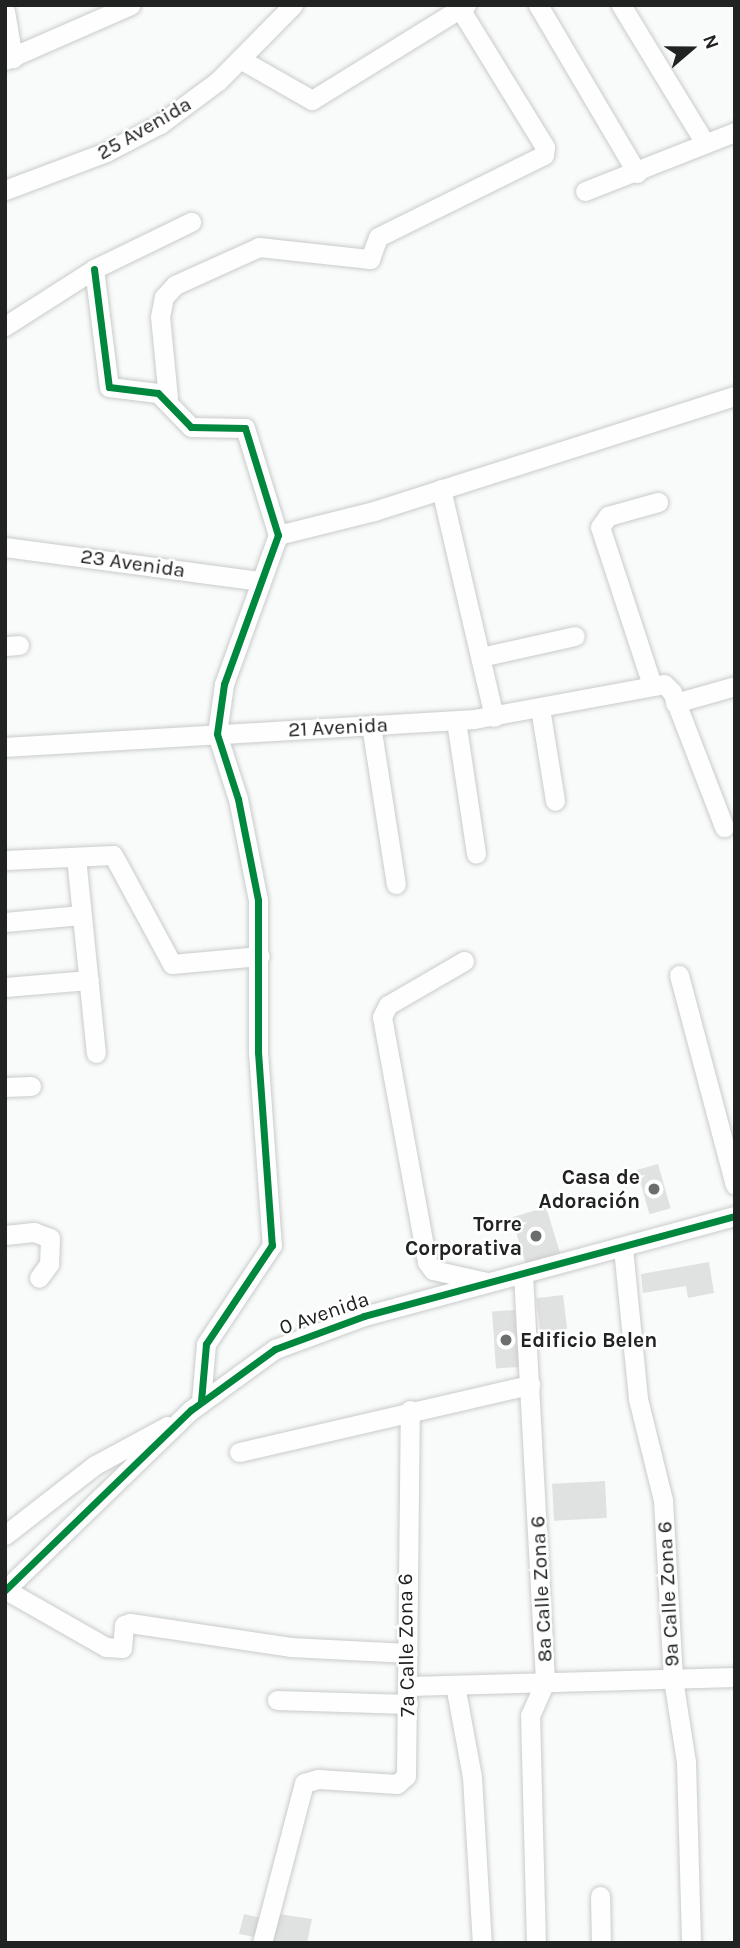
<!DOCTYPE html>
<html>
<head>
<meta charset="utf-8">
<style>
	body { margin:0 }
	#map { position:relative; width:740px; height:1948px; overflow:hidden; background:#f8fbfa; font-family:Karla,sans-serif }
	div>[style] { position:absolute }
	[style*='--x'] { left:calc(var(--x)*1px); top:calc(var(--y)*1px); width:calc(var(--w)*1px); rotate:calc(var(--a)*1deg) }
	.building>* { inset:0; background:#e0e2e1; transform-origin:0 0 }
	.roads { filter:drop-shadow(0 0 2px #c9cbca) drop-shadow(0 0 2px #c9cbca) }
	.minor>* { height:19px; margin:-9.5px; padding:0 9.5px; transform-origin:9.5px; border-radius:9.5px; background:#fefefe }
	.cycleway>* { height:7px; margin:-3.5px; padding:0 3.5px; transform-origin:3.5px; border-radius:3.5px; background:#00873e }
	.dots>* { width:19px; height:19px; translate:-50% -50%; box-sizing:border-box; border:4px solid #fff; border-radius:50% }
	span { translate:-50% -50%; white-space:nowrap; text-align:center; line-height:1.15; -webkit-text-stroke:5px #fff; paint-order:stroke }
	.street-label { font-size:21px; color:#212222 }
	.poi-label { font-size:21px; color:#212222; font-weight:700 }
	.right { translate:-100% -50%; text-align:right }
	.left { translate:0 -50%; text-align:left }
	.frame { position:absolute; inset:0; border:7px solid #212222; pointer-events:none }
	.north { position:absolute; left:656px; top:14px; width:70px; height:70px; -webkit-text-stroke:5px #fff; paint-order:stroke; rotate:70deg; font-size:19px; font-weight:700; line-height:28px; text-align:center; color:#212222 }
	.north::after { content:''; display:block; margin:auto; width:24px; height:32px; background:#212222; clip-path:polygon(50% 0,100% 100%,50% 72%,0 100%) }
</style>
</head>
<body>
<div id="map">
	<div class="building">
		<i style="left:658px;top:1164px;width:46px;height:22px;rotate:74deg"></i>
		<i style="left:546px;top:1207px;width:50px;height:36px;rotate:73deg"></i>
		<i style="clip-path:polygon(709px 1262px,714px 1293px,688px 1298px,686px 1286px,643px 1293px,641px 1274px)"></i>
		<i style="left:563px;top:1295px;width:34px;height:27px;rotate:83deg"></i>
		<i style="left:515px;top:1310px;width:57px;height:23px;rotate:86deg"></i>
		<i style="left:605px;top:1481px;width:37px;height:53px;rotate:87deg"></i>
		<i style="clip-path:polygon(272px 1913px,312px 1919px,307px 1943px,264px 1943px)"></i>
		<i style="clip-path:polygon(244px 1914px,262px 1918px,260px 1938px,239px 1934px)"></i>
	</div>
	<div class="roads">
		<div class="minor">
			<i style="--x:538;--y:5;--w:195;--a:59.5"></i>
			<i style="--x:621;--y:5;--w:162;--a:58.7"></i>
			<i style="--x:5;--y:11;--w:48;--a:80.3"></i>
			<i style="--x:240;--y:59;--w:83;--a:29.7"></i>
			<i style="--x:312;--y:100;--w:181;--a:-31.7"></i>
			<i style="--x:5;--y:60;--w:137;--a:-23.6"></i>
			<i style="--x:5;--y:190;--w:108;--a:-20.6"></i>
			<i style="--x:106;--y:152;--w:61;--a:-27.4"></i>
			<i style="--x:160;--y:124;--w:72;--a:-36.6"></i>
			<i style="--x:218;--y:81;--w:107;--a:-45.4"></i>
			<i style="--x:585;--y:191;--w:161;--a:-21.5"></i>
			<i style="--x:94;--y:269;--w:119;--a:82.8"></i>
			<i style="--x:109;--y:387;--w:49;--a:7"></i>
			<i style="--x:158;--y:393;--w:47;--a:45.9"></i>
			<i style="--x:191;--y:427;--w:54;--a:1.1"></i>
			<i style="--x:245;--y:428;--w:112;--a:72.9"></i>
			<i style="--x:278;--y:535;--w:158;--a:109.9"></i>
			<i style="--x:224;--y:684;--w:50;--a:98"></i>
			<i style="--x:217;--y:734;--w:68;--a:72.1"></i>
			<i style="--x:238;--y:799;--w:103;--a:78.8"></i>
			<i style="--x:258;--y:900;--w:152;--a:90"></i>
			<i style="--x:258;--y:1052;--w:194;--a:85.9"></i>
			<i style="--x:272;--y:1245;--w:119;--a:123.7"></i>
			<i style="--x:206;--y:1344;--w:57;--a:95"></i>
			<i style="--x:5;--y:326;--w:106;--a:-32.6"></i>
			<i style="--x:94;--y:269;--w:108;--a:-25.9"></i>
			<i style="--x:168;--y:398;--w:81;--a:-95.6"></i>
			<i style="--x:160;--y:317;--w:20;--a:-79"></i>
			<i style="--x:164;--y:297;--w:16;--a:-47"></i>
			<i style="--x:175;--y:285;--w:92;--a:-24.3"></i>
			<i style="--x:259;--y:247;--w:112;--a:6.2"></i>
			<i style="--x:370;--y:259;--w:23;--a:-70"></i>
			<i style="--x:378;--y:237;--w:185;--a:-26.3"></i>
			<i style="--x:544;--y:155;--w:8;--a:-83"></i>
			<i style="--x:545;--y:147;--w:162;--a:-121.6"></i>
			<i style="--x:441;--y:489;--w:234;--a:76.9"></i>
			<i style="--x:278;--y:535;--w:99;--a:-14"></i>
			<i style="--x:374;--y:511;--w:379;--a:-17.7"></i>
			<i style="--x:5;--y:547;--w:258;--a:7.6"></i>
			<i style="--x:5;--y:646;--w:14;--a:-4"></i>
			<i style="--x:481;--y:657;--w:96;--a:-12.6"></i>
			<i style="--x:652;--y:685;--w:166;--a:-108.2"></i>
			<i style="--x:600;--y:527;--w:14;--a:-54"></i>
			<i style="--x:608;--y:516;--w:52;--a:-15.6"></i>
			<i style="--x:675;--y:703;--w:62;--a:-15.8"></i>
			<i style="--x:540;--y:708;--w:94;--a:80.8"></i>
			<i style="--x:456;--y:721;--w:134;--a:81.4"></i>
			<i style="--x:371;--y:725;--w:161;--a:81.1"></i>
			<i style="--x:5;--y:747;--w:470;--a:-3.4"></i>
			<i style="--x:474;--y:719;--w:193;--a:-10.4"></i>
			<i style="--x:664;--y:684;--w:11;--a:45"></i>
			<i style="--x:672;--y:692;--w:145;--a:68.9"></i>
			<i style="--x:76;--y:857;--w:197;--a:84.2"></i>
			<i style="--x:5;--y:860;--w:108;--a:-2.7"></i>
			<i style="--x:113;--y:855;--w:124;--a:61.6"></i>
			<i style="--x:172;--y:964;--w:88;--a:-5.2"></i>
			<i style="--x:5;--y:922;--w:76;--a:-5.3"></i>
			<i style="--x:464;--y:961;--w:88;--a:149.9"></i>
			<i style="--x:388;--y:1005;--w:13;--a:117"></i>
			<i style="--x:382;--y:1017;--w:249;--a:79.6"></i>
			<i style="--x:427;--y:1262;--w:10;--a:53"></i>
			<i style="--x:433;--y:1270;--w:55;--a:12.5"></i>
			<i style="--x:679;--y:975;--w:217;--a:75.1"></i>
			<i style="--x:5;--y:987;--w:84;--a:-4.8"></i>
			<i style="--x:5;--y:1087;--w:26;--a:-2"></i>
			<i style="--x:5;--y:1235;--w:29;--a:-6"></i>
			<i style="--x:34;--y:1232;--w:17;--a:21"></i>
			<i style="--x:50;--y:1238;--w:26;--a:92"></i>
			<i style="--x:49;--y:1264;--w:17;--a:126"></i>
			<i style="--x:623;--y:1248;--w:152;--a:84.3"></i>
			<i style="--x:638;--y:1399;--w:104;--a:76.1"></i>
			<i style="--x:663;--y:1500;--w:179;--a:86.8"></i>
			<i style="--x:673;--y:1679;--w:84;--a:81.1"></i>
			<i style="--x:686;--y:1762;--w:181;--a:88.4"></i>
			<i style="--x:523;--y:1274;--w:409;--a:86.9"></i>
			<i style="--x:545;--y:1682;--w:36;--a:114"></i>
			<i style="--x:530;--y:1715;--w:228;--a:88.5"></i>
			<i style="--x:239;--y:1452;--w:299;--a:-13"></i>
			<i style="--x:5;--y:1535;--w:114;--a:-37.9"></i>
			<i style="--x:95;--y:1465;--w:82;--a:-28.4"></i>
			<i style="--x:5;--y:1590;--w:259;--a:-44.1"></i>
			<i style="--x:191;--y:1410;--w:104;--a:-36"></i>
			<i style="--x:275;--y:1349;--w:95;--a:-20.3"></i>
			<i style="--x:364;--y:1316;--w:384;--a:-15.1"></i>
			<i style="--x:6;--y:1590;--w:115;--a:29.7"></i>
			<i style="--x:106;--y:1647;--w:16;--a:4"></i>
			<i style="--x:122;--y:1648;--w:23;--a:-85"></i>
			<i style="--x:124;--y:1625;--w:6;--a:-18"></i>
			<i style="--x:130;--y:1623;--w:162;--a:8.5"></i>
			<i style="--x:290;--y:1647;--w:118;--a:2.9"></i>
			<i style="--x:455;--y:1685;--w:94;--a:79.5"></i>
			<i style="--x:472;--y:1777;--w:166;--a:86.6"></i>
			<i style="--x:409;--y:1686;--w:326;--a:-1.6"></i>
			<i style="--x:277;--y:1700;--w:131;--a:1.7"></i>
			<i style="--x:600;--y:1896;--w:47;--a:88.8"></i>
			<i style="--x:262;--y:1943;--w:165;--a:-75.3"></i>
			<i style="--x:304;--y:1783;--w:15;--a:-16"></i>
			<i style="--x:318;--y:1779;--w:79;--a:3.6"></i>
			<i style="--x:397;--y:1784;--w:12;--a:-42"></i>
			<i style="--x:406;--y:1776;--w:366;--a:-89.4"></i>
		</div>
	</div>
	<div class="cycleway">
		<i style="--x:94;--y:269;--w:119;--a:82.8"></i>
		<i style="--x:109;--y:387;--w:49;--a:7"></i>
		<i style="--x:158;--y:393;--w:47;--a:45.9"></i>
		<i style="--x:191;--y:427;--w:54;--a:1.1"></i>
		<i style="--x:245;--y:428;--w:112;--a:72.9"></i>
		<i style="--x:278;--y:535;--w:158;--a:109.9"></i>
		<i style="--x:224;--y:684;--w:50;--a:98"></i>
		<i style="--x:217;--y:734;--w:68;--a:72.1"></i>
		<i style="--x:238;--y:799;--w:103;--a:78.8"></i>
		<i style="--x:258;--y:900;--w:152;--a:90"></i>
		<i style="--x:258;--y:1052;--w:194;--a:85.9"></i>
		<i style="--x:272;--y:1245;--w:119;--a:123.7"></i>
		<i style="--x:206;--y:1344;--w:57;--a:95"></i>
		<i style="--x:5;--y:1590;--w:259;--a:-44.1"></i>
		<i style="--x:191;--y:1410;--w:104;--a:-36"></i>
		<i style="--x:275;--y:1349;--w:95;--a:-20.3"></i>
		<i style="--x:364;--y:1316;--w:384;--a:-15.1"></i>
	</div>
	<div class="dots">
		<i style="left:654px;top:1189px;background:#6c6e6e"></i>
		<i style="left:536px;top:1236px;background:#6c6e6e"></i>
		<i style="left:506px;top:1340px;background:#6c6e6e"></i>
	</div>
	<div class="street-label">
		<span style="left:144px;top:128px;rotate:-30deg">25 Avenida</span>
		<span style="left:133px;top:563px;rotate:8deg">23 Avenida</span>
		<span style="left:338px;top:727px;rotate:-3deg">21 Avenida</span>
		<span style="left:324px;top:1313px;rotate:-19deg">0 Avenida</span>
		<span style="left:541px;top:1589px;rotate:-93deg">8a Calle Zona 6</span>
		<span style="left:668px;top:1594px;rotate:-93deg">9a Calle Zona 6</span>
		<span style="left:406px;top:1645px;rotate:-91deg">7a Calle Zona 6</span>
	</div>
	<div class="poi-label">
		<span class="right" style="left:640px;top:1189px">Casa de<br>Adoración</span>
		<span class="right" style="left:522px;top:1236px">Torre<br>Corporativa</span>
		<span class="left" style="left:520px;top:1340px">Edificio Belen</span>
	</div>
	<div class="frame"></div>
	<div class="north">N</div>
</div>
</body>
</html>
